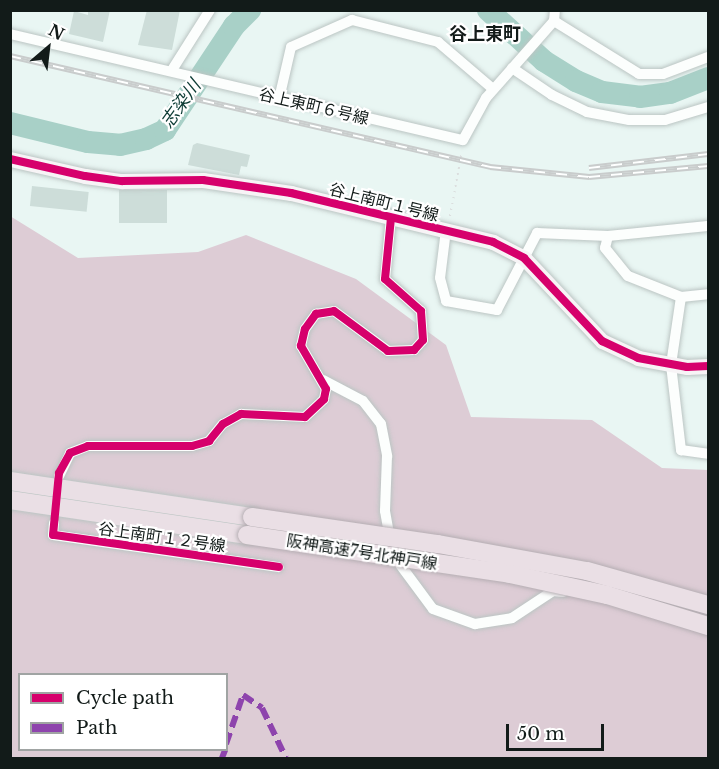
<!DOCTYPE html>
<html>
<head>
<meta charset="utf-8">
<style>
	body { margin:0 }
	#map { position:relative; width:719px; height:769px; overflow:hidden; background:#e9f6f3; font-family:"Libre Baskerville","Noto Sans JP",serif }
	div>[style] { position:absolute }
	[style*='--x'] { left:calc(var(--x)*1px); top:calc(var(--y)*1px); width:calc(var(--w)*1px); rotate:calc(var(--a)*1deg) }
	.forest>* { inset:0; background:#ddccd5 }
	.river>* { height:22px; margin:-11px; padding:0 11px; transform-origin:11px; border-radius:11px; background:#a8d0c7 }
	.building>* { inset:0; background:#cdddd9; transform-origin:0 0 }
	.path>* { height:2px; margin-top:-1px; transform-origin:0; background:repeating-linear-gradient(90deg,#dbdede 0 1.5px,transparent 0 6px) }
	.roads { filter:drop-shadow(0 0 2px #bbc5c3) drop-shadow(0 0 2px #bbc5c3) }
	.street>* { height:10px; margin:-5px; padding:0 5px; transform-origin:5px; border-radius:5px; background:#fcfefd }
	.secondary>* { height:15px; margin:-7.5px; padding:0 7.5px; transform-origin:7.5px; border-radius:7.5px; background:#f7f4f6 }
	.highway>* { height:18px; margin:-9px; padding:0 9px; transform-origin:9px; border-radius:9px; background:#eadfe5 }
	.rail>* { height:6px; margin-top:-3px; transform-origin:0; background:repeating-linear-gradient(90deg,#fff 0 11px,#c9cccc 0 22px); box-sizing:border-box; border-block:2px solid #c9cccc }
	.bridges { filter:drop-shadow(0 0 2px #b5aeb3) drop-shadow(0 0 2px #b5aeb3) }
	.highway-bridge>* { height:18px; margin:-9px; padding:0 9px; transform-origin:9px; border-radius:9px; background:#eadfe5 }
	.quiet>* { height:6px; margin-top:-3px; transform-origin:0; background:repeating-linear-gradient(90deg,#8e44ad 0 12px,transparent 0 18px) }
	.cycleway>* { height:8px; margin:-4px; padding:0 4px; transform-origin:4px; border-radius:4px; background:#d6006c }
	span { translate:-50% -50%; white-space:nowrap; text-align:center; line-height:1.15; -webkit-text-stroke:4.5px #fff; paint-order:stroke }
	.street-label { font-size:16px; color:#121b19 }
	.neighbourhood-label { font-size:18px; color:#121b19; font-weight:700 }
	.water-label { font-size:18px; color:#0c3b34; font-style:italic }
	.frame { position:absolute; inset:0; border:12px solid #121b19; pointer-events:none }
	.legend { position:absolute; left:18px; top:673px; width:210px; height:78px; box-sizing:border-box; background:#fff; border:2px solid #a0a4a3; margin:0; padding:8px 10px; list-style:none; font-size:18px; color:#121b19 }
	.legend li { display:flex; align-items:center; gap:12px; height:30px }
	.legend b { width:30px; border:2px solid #a0a4a3 }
	.north { position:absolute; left:18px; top:18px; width:60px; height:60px; -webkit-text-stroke:4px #fff; paint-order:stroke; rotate:28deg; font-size:16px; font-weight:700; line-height:24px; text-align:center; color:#121b19 }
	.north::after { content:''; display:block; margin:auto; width:21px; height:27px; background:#121b19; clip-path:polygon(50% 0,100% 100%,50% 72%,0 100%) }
	.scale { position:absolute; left:506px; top:724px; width:98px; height:27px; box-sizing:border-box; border:3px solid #121b19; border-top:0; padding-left:8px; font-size:18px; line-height:21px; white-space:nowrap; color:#121b19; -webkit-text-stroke:4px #fff; paint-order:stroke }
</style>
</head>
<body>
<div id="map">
	<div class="forest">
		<i style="clip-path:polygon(evenodd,10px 216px,78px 258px,198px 252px,246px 235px,356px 279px,446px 345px,471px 417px,592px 420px,662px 468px,708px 470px,708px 758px,11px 758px,10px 216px,20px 674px,226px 674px,226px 750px,20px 750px,20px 674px)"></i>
	</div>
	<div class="river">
		<i style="--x:488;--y:10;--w:76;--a:42.3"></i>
		<i style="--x:544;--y:61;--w:38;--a:32"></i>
		<i style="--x:576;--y:81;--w:28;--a:23"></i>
		<i style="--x:602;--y:92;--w:38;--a:7"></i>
		<i style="--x:640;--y:97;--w:30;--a:-8"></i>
		<i style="--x:670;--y:93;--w:41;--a:-21.5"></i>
		<i style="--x:10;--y:123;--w:80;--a:13.7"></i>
		<i style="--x:88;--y:142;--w:32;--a:5"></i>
		<i style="--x:120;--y:145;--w:27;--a:-13"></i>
		<i style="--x:146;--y:139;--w:21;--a:-25"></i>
		<i style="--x:165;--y:130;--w:125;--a:-56.4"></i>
		<i style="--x:234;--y:26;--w:23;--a:-45"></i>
	</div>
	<div class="building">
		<i style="clip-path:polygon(88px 10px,110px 10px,103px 42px,69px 34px,74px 11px,88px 15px)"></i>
		<i style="clip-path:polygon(147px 10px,180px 10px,172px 50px,138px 45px)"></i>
		<i style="clip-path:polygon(197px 143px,250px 155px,247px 167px,241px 166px,239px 175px,188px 165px,193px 145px)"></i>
		<i style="left:32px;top:186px;width:57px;height:20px;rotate:6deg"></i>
		<i style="left:119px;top:190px;width:48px;height:33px"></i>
	</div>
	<div class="path">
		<i style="--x:450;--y:216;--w:66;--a:-79.5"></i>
	</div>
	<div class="roads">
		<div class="street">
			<i style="--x:554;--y:21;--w:100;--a:31.9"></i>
			<i style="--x:639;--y:74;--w:24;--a:0"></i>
			<i style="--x:663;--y:74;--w:48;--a:-20.7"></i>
			<i style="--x:10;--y:34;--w:465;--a:13.2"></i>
			<i style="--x:463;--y:140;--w:48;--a:-61.3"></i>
			<i style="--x:486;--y:98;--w:103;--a:-48.6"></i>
			<i style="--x:554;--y:21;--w:11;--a:-85"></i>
			<i style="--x:512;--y:68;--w:48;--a:34"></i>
			<i style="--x:552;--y:95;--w:39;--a:26"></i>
			<i style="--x:587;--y:112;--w:43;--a:10.8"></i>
			<i style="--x:629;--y:120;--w:36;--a:0"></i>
			<i style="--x:665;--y:120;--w:45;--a:-16.8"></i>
			<i style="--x:172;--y:70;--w:71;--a:-57.7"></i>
			<i style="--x:279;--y:99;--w:53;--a:-77"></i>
			<i style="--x:291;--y:47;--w:67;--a:-23.9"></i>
			<i style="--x:352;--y:20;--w:89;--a:14.3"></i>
			<i style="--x:438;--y:42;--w:72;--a:40.5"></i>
			<i style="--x:446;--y:230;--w:48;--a:97.1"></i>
			<i style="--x:440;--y:278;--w:24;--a:75"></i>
			<i style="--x:446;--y:301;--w:52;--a:10"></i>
			<i style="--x:497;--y:310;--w:87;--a:-62.5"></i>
			<i style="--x:537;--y:233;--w:71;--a:2.4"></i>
			<i style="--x:608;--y:236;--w:100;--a:-5.7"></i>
			<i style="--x:608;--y:236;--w:12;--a:104"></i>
			<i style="--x:605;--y:248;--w:36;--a:51"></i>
			<i style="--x:628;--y:276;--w:57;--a:21.6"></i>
			<i style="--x:681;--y:297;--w:27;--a:-6"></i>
			<i style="--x:681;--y:297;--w:69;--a:98.4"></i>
			<i style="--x:671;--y:365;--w:86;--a:83.3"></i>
			<i style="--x:681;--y:450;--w:27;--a:8"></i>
			<i style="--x:323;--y:380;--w:45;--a:27.7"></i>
			<i style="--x:363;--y:401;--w:29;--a:52"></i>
			<i style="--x:381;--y:424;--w:33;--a:79"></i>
			<i style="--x:387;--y:456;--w:55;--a:92.1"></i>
			<i style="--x:385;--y:511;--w:29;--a:80"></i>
			<i style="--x:59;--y:476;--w:25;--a:-64"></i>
			<i style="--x:70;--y:453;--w:19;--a:-21"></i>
			<i style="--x:88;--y:446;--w:104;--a:0"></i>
			<i style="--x:192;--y:446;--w:18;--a:-16"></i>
			<i style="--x:209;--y:441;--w:22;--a:-51"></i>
			<i style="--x:223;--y:424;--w:21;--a:-29"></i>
			<i style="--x:241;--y:414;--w:64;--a:2.7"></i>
			<i style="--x:305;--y:417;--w:26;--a:-43"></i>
			<i style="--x:324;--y:399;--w:10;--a:-79"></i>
			<i style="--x:326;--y:389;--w:50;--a:-120.2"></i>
			<i style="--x:301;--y:346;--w:17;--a:-77"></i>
			<i style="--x:305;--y:329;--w:19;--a:-54"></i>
			<i style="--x:316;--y:314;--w:18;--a:-9"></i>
			<i style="--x:334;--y:311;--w:67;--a:36.5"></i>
			<i style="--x:388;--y:351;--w:26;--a:-2"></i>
			<i style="--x:414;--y:350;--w:13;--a:-48"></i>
			<i style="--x:423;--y:340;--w:29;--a:-94"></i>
			<i style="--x:421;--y:311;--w:48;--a:-138.4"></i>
			<i style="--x:385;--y:279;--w:61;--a:-84.4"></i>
			<i style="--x:54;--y:523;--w:12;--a:95"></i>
			<i style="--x:53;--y:535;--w:228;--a:8.1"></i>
			<i style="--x:393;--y:555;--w:67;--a:53.5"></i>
			<i style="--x:433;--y:609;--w:45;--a:19.7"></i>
			<i style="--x:475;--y:624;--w:37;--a:-9"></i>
			<i style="--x:512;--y:618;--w:49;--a:-33.4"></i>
			<i style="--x:553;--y:591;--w:10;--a:6"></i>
		</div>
		<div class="secondary">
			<i style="--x:10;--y:159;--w:77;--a:12.8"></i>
			<i style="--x:85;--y:176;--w:37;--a:8"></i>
			<i style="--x:122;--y:181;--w:81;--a:-0.7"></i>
			<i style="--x:203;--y:180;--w:89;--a:8.4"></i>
			<i style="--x:291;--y:193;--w:208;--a:13.6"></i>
			<i style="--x:493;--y:242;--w:35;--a:27"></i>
			<i style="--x:524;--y:258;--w:114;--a:46.8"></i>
			<i style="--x:602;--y:341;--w:40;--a:25"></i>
			<i style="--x:638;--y:358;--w:50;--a:10.4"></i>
			<i style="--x:687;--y:367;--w:21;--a:-3"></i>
		</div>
		<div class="highway">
			<i style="--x:10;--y:481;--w:245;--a:8.5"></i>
			<i style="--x:10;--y:500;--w:240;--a:8.4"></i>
		</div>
	</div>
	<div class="rail">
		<i style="--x:10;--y:56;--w:493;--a:13"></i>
		<i style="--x:490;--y:167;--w:100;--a:5.8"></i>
		<i style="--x:589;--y:177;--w:120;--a:-5.3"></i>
		<i style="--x:589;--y:168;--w:120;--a:-6.7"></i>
	</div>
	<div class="bridges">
		<div class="highway-bridge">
			<i style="--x:252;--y:517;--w:188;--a:8.3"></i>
			<i style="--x:438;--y:544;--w:151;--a:10.3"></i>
			<i style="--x:587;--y:571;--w:126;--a:15.7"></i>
			<i style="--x:247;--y:535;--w:266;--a:8.4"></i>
			<i style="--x:510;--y:574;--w:99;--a:12.2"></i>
			<i style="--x:607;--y:595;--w:106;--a:17.1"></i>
		</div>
	</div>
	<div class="quiet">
		<i style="--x:226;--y:744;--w:52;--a:-70.9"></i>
		<i style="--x:243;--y:695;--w:23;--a:34"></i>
		<i style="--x:262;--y:708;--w:55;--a:64.4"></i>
		<i style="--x:222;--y:758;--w:9;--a:-69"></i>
	</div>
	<div class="cycleway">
		<i style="--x:10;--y:159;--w:77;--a:12.8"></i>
		<i style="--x:85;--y:176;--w:37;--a:8"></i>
		<i style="--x:122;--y:181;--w:81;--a:-0.7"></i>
		<i style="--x:203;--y:180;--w:89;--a:8.4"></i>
		<i style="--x:291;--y:193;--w:208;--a:13.6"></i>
		<i style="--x:493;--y:242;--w:35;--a:27"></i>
		<i style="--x:524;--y:258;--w:114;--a:46.8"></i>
		<i style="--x:602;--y:341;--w:40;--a:25"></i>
		<i style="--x:638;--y:358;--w:50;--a:10.4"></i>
		<i style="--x:687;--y:367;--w:21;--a:-3"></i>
		<i style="--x:279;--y:567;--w:228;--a:-171.9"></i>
		<i style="--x:53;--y:535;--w:62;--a:-84.5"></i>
		<i style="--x:59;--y:473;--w:23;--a:-61"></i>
		<i style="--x:70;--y:453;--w:19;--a:-21"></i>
		<i style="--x:88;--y:446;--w:104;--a:0"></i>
		<i style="--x:192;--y:446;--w:18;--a:-16"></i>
		<i style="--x:209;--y:441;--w:22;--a:-51"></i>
		<i style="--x:223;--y:424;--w:21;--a:-29"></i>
		<i style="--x:241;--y:414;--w:64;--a:2.7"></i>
		<i style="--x:305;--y:417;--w:26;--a:-43"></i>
		<i style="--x:324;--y:399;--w:10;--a:-79"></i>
		<i style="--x:326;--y:389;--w:50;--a:-120.2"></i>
		<i style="--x:301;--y:346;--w:17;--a:-77"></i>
		<i style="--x:305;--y:329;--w:19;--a:-54"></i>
		<i style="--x:316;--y:314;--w:18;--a:-9"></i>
		<i style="--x:334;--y:311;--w:67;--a:36.5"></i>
		<i style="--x:388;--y:351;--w:26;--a:-2"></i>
		<i style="--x:414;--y:350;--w:13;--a:-48"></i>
		<i style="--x:423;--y:340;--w:29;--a:-94"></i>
		<i style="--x:421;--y:311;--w:48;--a:-138.4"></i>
		<i style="--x:385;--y:279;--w:61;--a:-84.4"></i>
	</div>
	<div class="street-label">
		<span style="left:314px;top:106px;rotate:13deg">谷上東町６号線</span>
		<span style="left:384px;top:202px;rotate:14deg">谷上南町１号線</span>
		<span style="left:162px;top:537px;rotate:8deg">谷上南町１２号線</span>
		<span style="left:362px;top:552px;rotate:9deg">阪神高速7号北神戸線</span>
	</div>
	<div class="neighbourhood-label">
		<span style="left:485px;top:34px">谷上東町</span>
	</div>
	<div class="water-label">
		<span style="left:181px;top:104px;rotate:-54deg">志染川</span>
	</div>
	<div class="frame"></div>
	<ul class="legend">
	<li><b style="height:8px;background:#d6006c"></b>Cycle path</li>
	<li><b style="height:8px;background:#8e44ad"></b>Path</li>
	</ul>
	<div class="north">N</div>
	<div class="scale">50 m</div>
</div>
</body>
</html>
